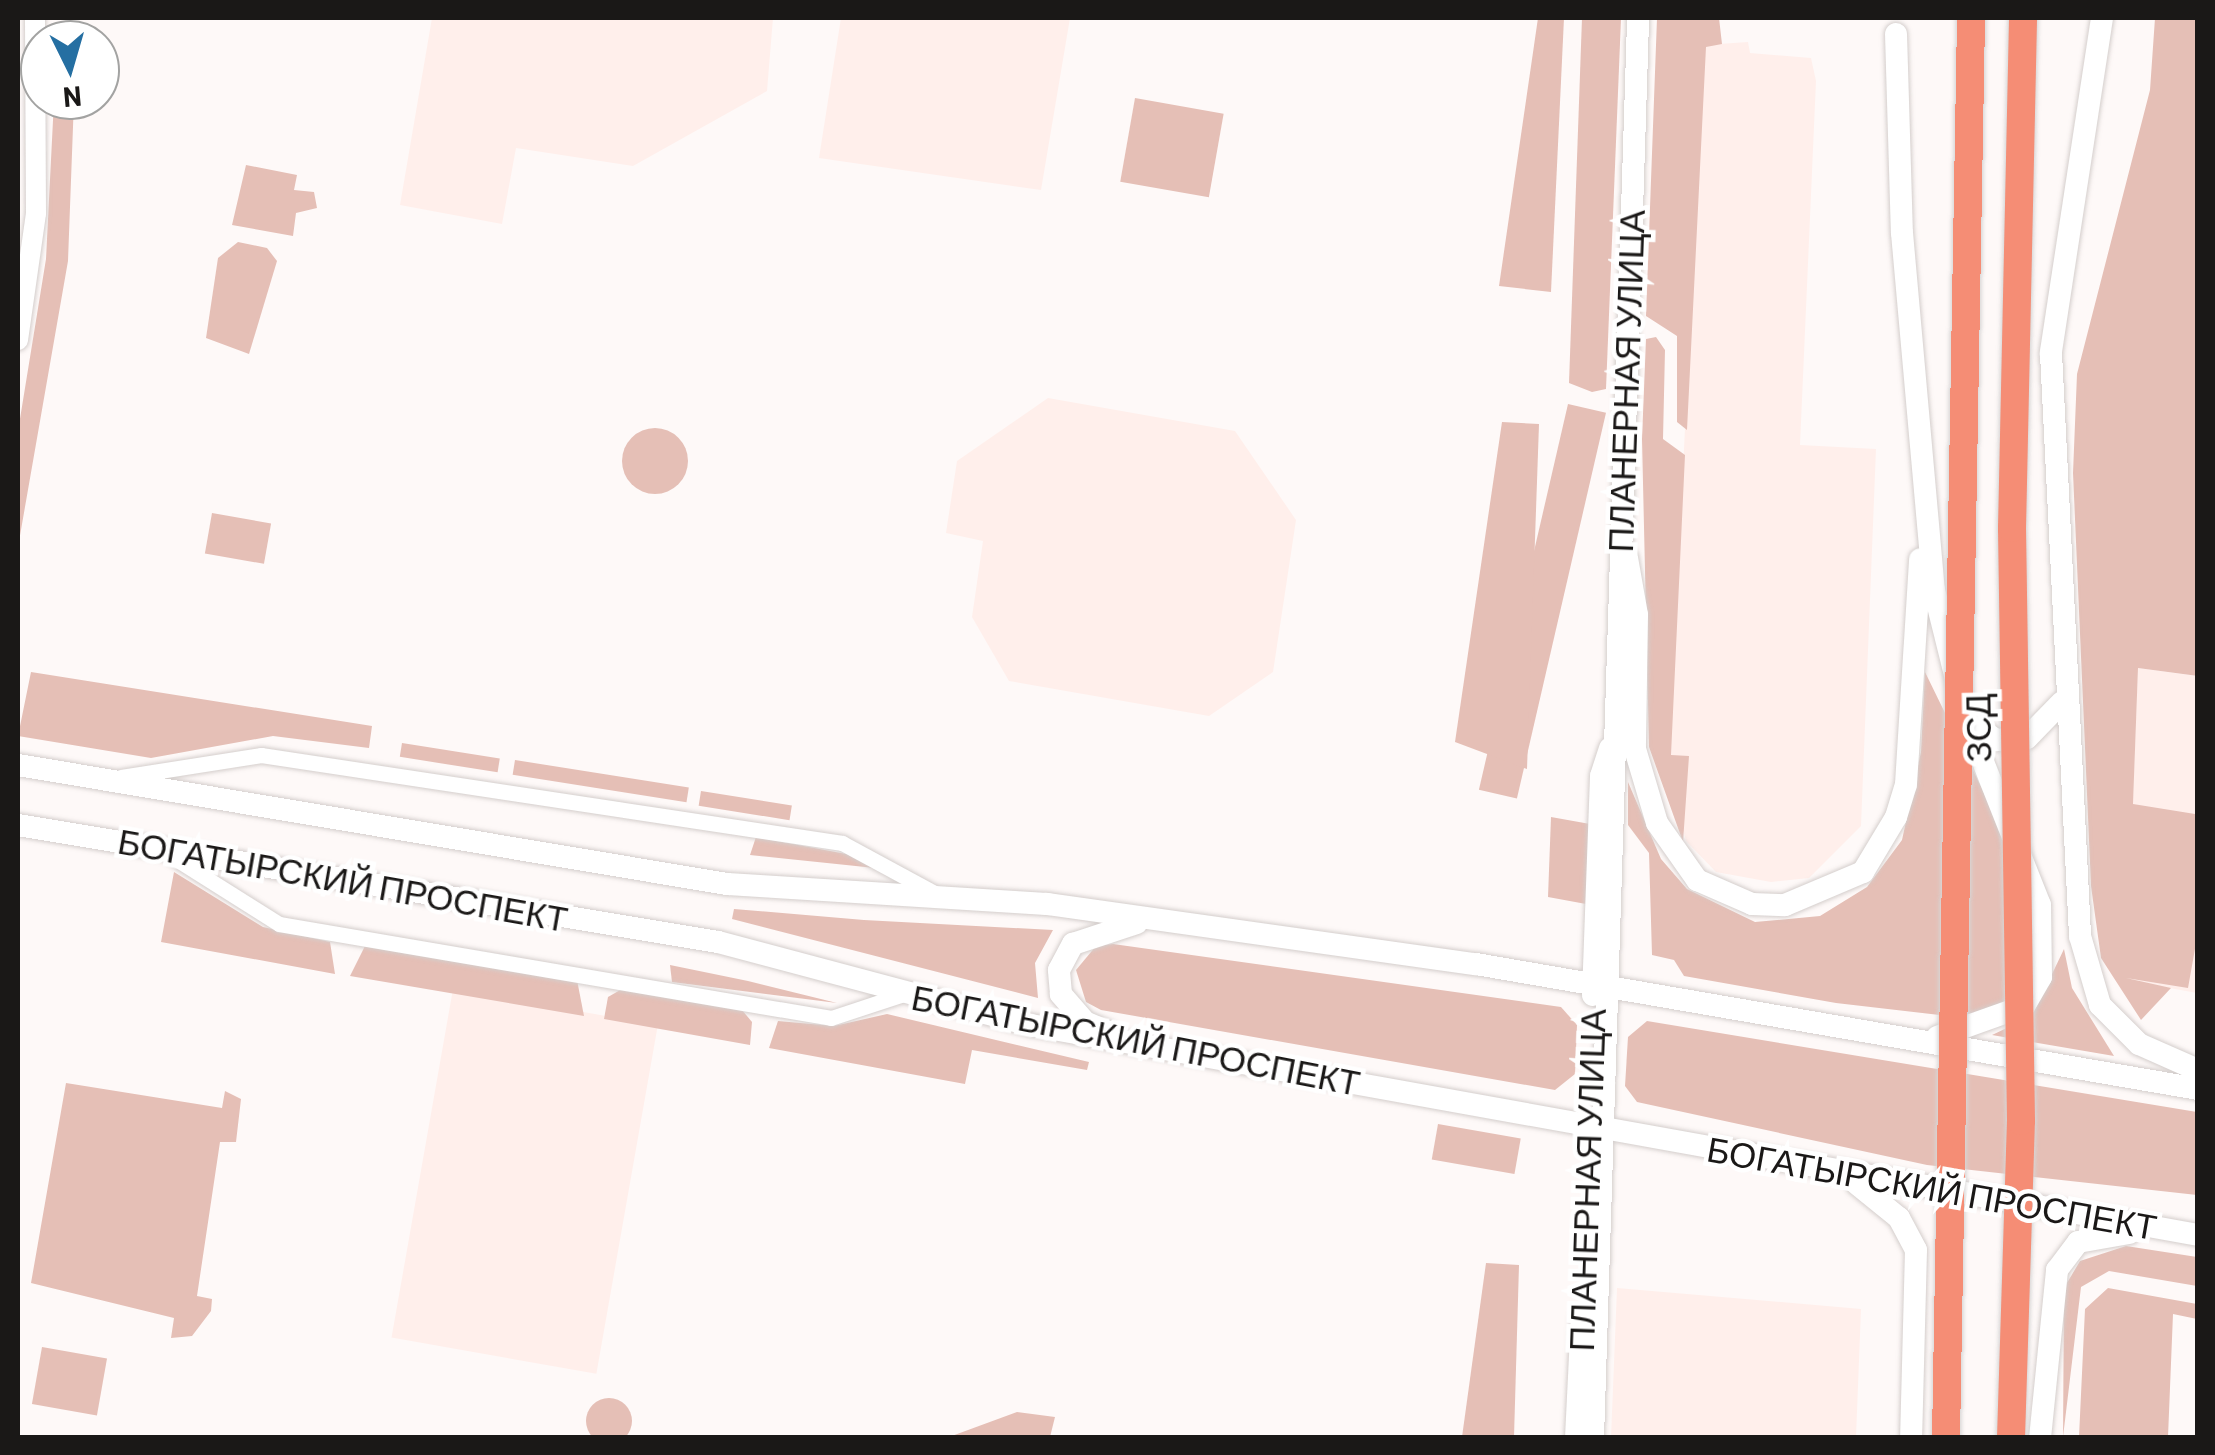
<!DOCTYPE html>
<html>
<head>
<meta charset="utf-8">
<style>
	body { margin:0 }
	#map { position:relative; width:2215px; height:1455px; overflow:hidden; background:#fef9f8; font-family:Barlow,sans-serif }
	div>[style] { position:absolute }
	[style*='--x'] { left:calc(var(--x)*1px); top:calc(var(--y)*1px); width:calc(var(--w)*1px); rotate:calc(var(--a)*1deg) }
	.built>* { inset:0; background:#ffefeb; transform-origin:0 0 }
	.green>* { inset:0; background:#e5bfb6; transform-origin:0 0 }
	.round { border-radius:50% }
	.roads { filter:drop-shadow(0 0 2px #d4cecc) drop-shadow(0 0 2px #d4cecc) }
	.minor>* { height:15px; margin:-7.5px; padding:0 7.5px; transform-origin:7.5px; border-radius:7.5px; background:#fff }
	.tertiary>* { height:20px; margin:-10px; padding:0 10px; transform-origin:10px; border-radius:10px; background:#fff }
	.secondary>* { height:22px; margin:-11px; padding:0 11px; transform-origin:11px; border-radius:11px; background:#fff }
	.bridges { filter:drop-shadow(0 0 2px #d6d5d5) drop-shadow(0 0 2px #d6d5d5) }
	.motorway-bridge>* { height:28px; margin:-14px; padding:0 14px; transform-origin:14px; border-radius:14px; background:#f58d75 }
	span { translate:-50% -50%; white-space:nowrap; text-align:center; line-height:1.15; -webkit-text-stroke:9px #fff; paint-order:stroke }
	.street-label { font-size:35px; color:#1a1817 }
	.frame { position:absolute; inset:0; border:20px solid #1a1817; pointer-events:none }
	.north { position:absolute; left:20px; top:20px; width:100px; height:100px; box-sizing:border-box; background:#fff; border:2px solid #a3a3a2; border-radius:50%; rotate:175deg; font-size:28px; font-weight:700; line-height:40px; text-align:center; color:#1a1817 }
	.north::after { content:''; display:block; margin:auto; width:35px; height:45px; background:#256fa2; clip-path:polygon(50% 0,100% 100%,50% 72%,0 100%) }
</style>
</head>
<body>
<div id="map">
	<div class="built">
		<i style="clip-path:polygon(432px 18px,773px 18px,767px 91px,633px 166px,516px 148px,502px 224px,400px 205px)"></i>
		<i style="clip-path:polygon(841px 18px,1070px 18px,1041px 190px,819px 158px)"></i>
		<i style="clip-path:polygon(1748px 42px,1750px 53px,1811px 58px,1816px 81px,1800px 445px,1876px 449px,1861px 826px,1809px 878px,1771px 882px,1716px 872px,1686px 841px,1668px 772px,1704px 45px)"></i>
		<i style="clip-path:polygon(1048px 398px,1235px 431px,1296px 520px,1273px 672px,1209px 716px,1009px 681px,972px 617px,983px 541px,946px 533px,957px 461px)"></i>
		<i style="clip-path:polygon(2138px 668px,2197px 676px,2197px 993px,2126px 980px)"></i>
		<i style="left:453px;top:989px;width:208px;height:354px;rotate:10deg"></i>
		<i style="clip-path:polygon(1617px 1288px,1861px 1309px,1856px 1437px,1611px 1437px)"></i>
	</div>
	<div class="green">
		<i style="clip-path:polygon(1538px 18px,1564px 18px,1551px 292px,1499px 286px)"></i>
		<i style="clip-path:polygon(1582px 18px,1621px 18px,1606px 389px,1592px 392px,1569px 383px)"></i>
		<i style="clip-path:polygon(1657px 18px,1719px 18px,1722px 44px,1706px 47px,1687px 430px,1677px 422px,1677px 336px,1646px 316px)"></i>
		<i style="clip-path:polygon(2155px 18px,2197px 18px,2198px 676px,2138px 668px,2133px 804px,2195px 814px,2197px 806px,2198px 932px,2188px 988px,2126px 978px,2171px 988px,2141px 1020px,2101px 958px,2091px 886px,2073px 473px,2077px 374px,2150px 90px)"></i>
		<i style="left:1135px;top:98px;width:90px;height:85px;rotate:10deg"></i>
		<i style="clip-path:polygon(54px 100px,74px 100px,68px 261px,18px 547px,18px 431px,46px 259px)"></i>
		<i style="clip-path:polygon(246px 165px,297px 175px,294px 190px,314px 192px,317px 208px,296px 213px,293px 236px,232px 225px)"></i>
		<i style="clip-path:polygon(238px 242px,267px 248px,277px 261px,249px 354px,206px 338px,218px 258px)"></i>
		<i style="clip-path:polygon(1656px 337px,1665px 350px,1663px 439px,1685px 455px,1671px 755px,1689px 756px,1683px 842px,1649px 747px,1642px 439px,1646px 339px)"></i>
		<i style="left:1568px;top:404px;width:39px;height:396px;rotate:13deg"></i>
		<i style="clip-path:polygon(1502px 422px,1539px 424px,1527px 769px,1455px 742px)"></i>
		<i class="round" style="left:622px;top:428px;width:66px;height:66px"></i>
		<i style="left:212px;top:513px;width:60px;height:41px;rotate:10deg"></i>
		<i style="clip-path:polygon(31px 672px,372px 726px,369px 748px,273px 736px,151px 758px,18px 736px)"></i>
		<i style="clip-path:polygon(1925px 672px,2027px 881px,2012px 1004px,1974px 1019px,1836px 1003px,1684px 976px,1674px 960px,1652px 955px,1649px 853px,1628px 825px,1628px 782px,1661px 859px,1687px 889px,1755px 922px,1820px 916px,1867px 887px,1902px 840px,1921px 752px)"></i>
		<i style="left:402px;top:743px;width:99px;height:14px;rotate:9deg"></i>
		<i style="left:515px;top:760px;width:176px;height:15px;rotate:9deg"></i>
		<i style="left:701px;top:791px;width:92px;height:15px;rotate:9deg"></i>
		<i style="clip-path:polygon(1551px 817px,1590px 824px,1586px 904px,1548px 897px)"></i>
		<i style="clip-path:polygon(756px 837px,857px 856px,875px 868px,750px 855px)"></i>
		<i style="clip-path:polygon(174px 872px,263px 927px,330px 942px,335px 974px,161px 942px)"></i>
		<i style="clip-path:polygon(734px 909px,864px 920px,1053px 930px,1035px 963px,1038px 998px,732px 919px)"></i>
		<i style="clip-path:polygon(1113px 944px,1561px 1007px,1577px 1025px,1575px 1074px,1555px 1090px,1101px 1010px,1086px 1002px,1076px 970px,1096px 946px)"></i>
		<i style="clip-path:polygon(365px 946px,577px 980px,584px 1016px,350px 976px)"></i>
		<i style="clip-path:polygon(2064px 949px,2072px 988px,2114px 1056px,1992px 1035px,2032px 1016px)"></i>
		<i style="clip-path:polygon(670px 965px,748px 981px,837px 1003px,672px 982px)"></i>
		<i style="clip-path:polygon(622px 989px,742px 1010px,752px 1022px,750px 1045px,604px 1019px,608px 997px)"></i>
		<i style="clip-path:polygon(887px 1014px,1089px 1062px,1087px 1070px,972px 1050px,965px 1084px,769px 1048px,778px 1021px,834px 1026px)"></i>
		<i style="clip-path:polygon(1647px 1021px,2197px 1112px,2197px 1195px,1927px 1165px,1637px 1102px,1625px 1086px,1628px 1037px)"></i>
		<i style="clip-path:polygon(66px 1083px,222px 1108px,225px 1091px,241px 1099px,236px 1142px,220px 1142px,197px 1296px,212px 1299px,211px 1311px,192px 1336px,171px 1338px,174px 1318px,31px 1283px)"></i>
		<i style="left:1438px;top:1124px;width:84px;height:36px;rotate:10deg"></i>
		<i style="clip-path:polygon(2126px 1246px,2197px 1257px,2197px 1286px,2109px 1271px,2081px 1287px,2063px 1437px,2064px 1288px,2080px 1261px)"></i>
		<i style="clip-path:polygon(1486px 1263px,1519px 1265px,1514px 1437px,1462px 1437px)"></i>
		<i style="clip-path:polygon(2108px 1288px,2197px 1304px,2197px 1319px,2173px 1314px,2168px 1437px,2079px 1437px,2085px 1309px)"></i>
		<i style="left:42px;top:1347px;width:66px;height:58px;rotate:10deg"></i>
		<i class="round" style="left:586px;top:1398px;width:46px;height:46px"></i>
		<i style="clip-path:polygon(1017px 1412px,1055px 1417px,1050px 1437px,949px 1437px)"></i>
	</div>
	<div class="roads">
		<div class="minor">
			<i style="--x:121;--y:777;--w:142;--a:-8.9"></i>
			<i style="--x:261;--y:755;--w:588;--a:8.61"></i>
			<i style="--x:842;--y:843;--w:111;--a:28.4"></i>
			<i style="--x:168;--y:854;--w:131;--a:32.2"></i>
			<i style="--x:279;--y:924;--w:560;--a:9.66"></i>
			<i style="--x:831;--y:1018;--w:77;--a:-18.2"></i>
		</div>
		<div class="tertiary">
			<i style="--x:18;--y:340;--w:128;--a:-81.9"></i>
			<i style="--x:36;--y:213;--w:195;--a:-90.3"></i>
		</div>
		<div class="secondary">
			<i style="--x:2102;--y:18;--w:339;--a:98.7"></i>
			<i style="--x:2051;--y:353;--w:584;--a:87.15"></i>
			<i style="--x:2080;--y:936;--w:72;--a:73.8"></i>
			<i style="--x:2100;--y:1005;--w:55;--a:45"></i>
			<i style="--x:2139;--y:1044;--w:64;--a:23.8"></i>
			<i style="--x:1896;--y:34;--w:199;--a:88.3"></i>
			<i style="--x:1902;--y:233;--w:358;--a:84.9"></i>
			<i style="--x:1934;--y:590;--w:133;--a:76.1"></i>
			<i style="--x:1966;--y:719;--w:200;--a:68.3"></i>
			<i style="--x:2040;--y:905;--w:72;--a:89.2"></i>
			<i style="--x:2041;--y:977;--w:34;--a:120"></i>
			<i style="--x:2024;--y:1006;--w:92;--a:160.4"></i>
			<i style="--x:1627;--y:558;--w:58;--a:80"></i>
			<i style="--x:1637;--y:615;--w:134;--a:90.9"></i>
			<i style="--x:1635;--y:749;--w:77;--a:73.4"></i>
			<i style="--x:1657;--y:823;--w:70;--a:54.9"></i>
			<i style="--x:1697;--y:880;--w:60;--a:23.6"></i>
			<i style="--x:1752;--y:904;--w:33;--a:2"></i>
			<i style="--x:1785;--y:905;--w:85;--a:-22.9"></i>
			<i style="--x:1863;--y:872;--w:64;--a:-59"></i>
			<i style="--x:1896;--y:817;--w:34;--a:-73"></i>
			<i style="--x:1906;--y:784;--w:225;--a:-86.4"></i>
			<i style="--x:1966;--y:719;--w:37;--a:35"></i>
			<i style="--x:1996;--y:740;--w:31;--a:-4"></i>
			<i style="--x:2027;--y:738;--w:50;--a:-45.8"></i>
			<i style="--x:18;--y:765;--w:719;--a:9.53"></i>
			<i style="--x:727;--y:884;--w:321;--a:3.6"></i>
			<i style="--x:1047;--y:904;--w:433;--a:8"></i>
			<i style="--x:1476;--y:964;--w:733;--a:9.82"></i>
			<i style="--x:18;--y:825;--w:710;--a:9.49"></i>
			<i style="--x:718;--y:942;--w:324;--a:14.9"></i>
			<i style="--x:1031;--y:1025;--w:1186;--a:10.2"></i>
			<i style="--x:1593;--y:995;--w:219;--a:-87.9"></i>
			<i style="--x:1601;--y:776;--w:29;--a:-72"></i>
			<i style="--x:1108;--y:1032;--w:25;--a:-157"></i>
			<i style="--x:1085;--y:1022;--w:37;--a:-131"></i>
			<i style="--x:1061;--y:994;--w:24;--a:-95"></i>
			<i style="--x:1059;--y:970;--w:30;--a:-62"></i>
			<i style="--x:1073;--y:944;--w:67;--a:-18.2"></i>
			<i style="--x:1857;--y:1184;--w:54;--a:39"></i>
			<i style="--x:1899;--y:1218;--w:36;--a:62"></i>
			<i style="--x:1916;--y:1250;--w:188;--a:91.5"></i>
			<i style="--x:1576;--y:1438;--w:121;--a:-87.2"></i>
			<i style="--x:1593;--y:1438;--w:1421;--a:-88.18"></i>
			<i style="--x:2040;--y:1438;--w:169;--a:-84.2"></i>
			<i style="--x:2057;--y:1270;--w:35;--a:-53"></i>
			<i style="--x:2078;--y:1242;--w:52;--a:-10"></i>
		</div>
	</div>
	<div class="bridges">
		<div class="motorway-bridge">
			<i style="--x:1946;--y:1438;--w:1420;--a:-88.99"></i>
			<i style="--x:2011;--y:1438;--w:317;--a:-88.2"></i>
			<i style="--x:2021;--y:1121;--w:593;--a:-90.87"></i>
			<i style="--x:2012;--y:528;--w:510;--a:-88.76"></i>
		</div>
	</div>
	<div class="street-label">
		<span style="left:1625px;top:381px;rotate:-88deg">ПЛАНЕРНАЯ УЛИЦА</span>
		<span style="left:1977px;top:728px;rotate:-91deg">ЗСД</span>
		<span style="left:343px;top:879px;rotate:10deg">БОГАТЫРСКИЙ ПРОСПЕКТ</span>
		<span style="left:1136px;top:1039px;rotate:11deg">БОГАТЫРСКИЙ ПРОСПЕКТ</span>
		<span style="left:1586px;top:1180px;rotate:-88deg">ПЛАНЕРНАЯ УЛИЦА</span>
		<span style="left:1932px;top:1187px;rotate:10deg">БОГАТЫРСКИЙ ПРОСПЕКТ</span>
	</div>
	<div class="frame"></div>
	<div class="north">N</div>
</div>
</body>
</html>
